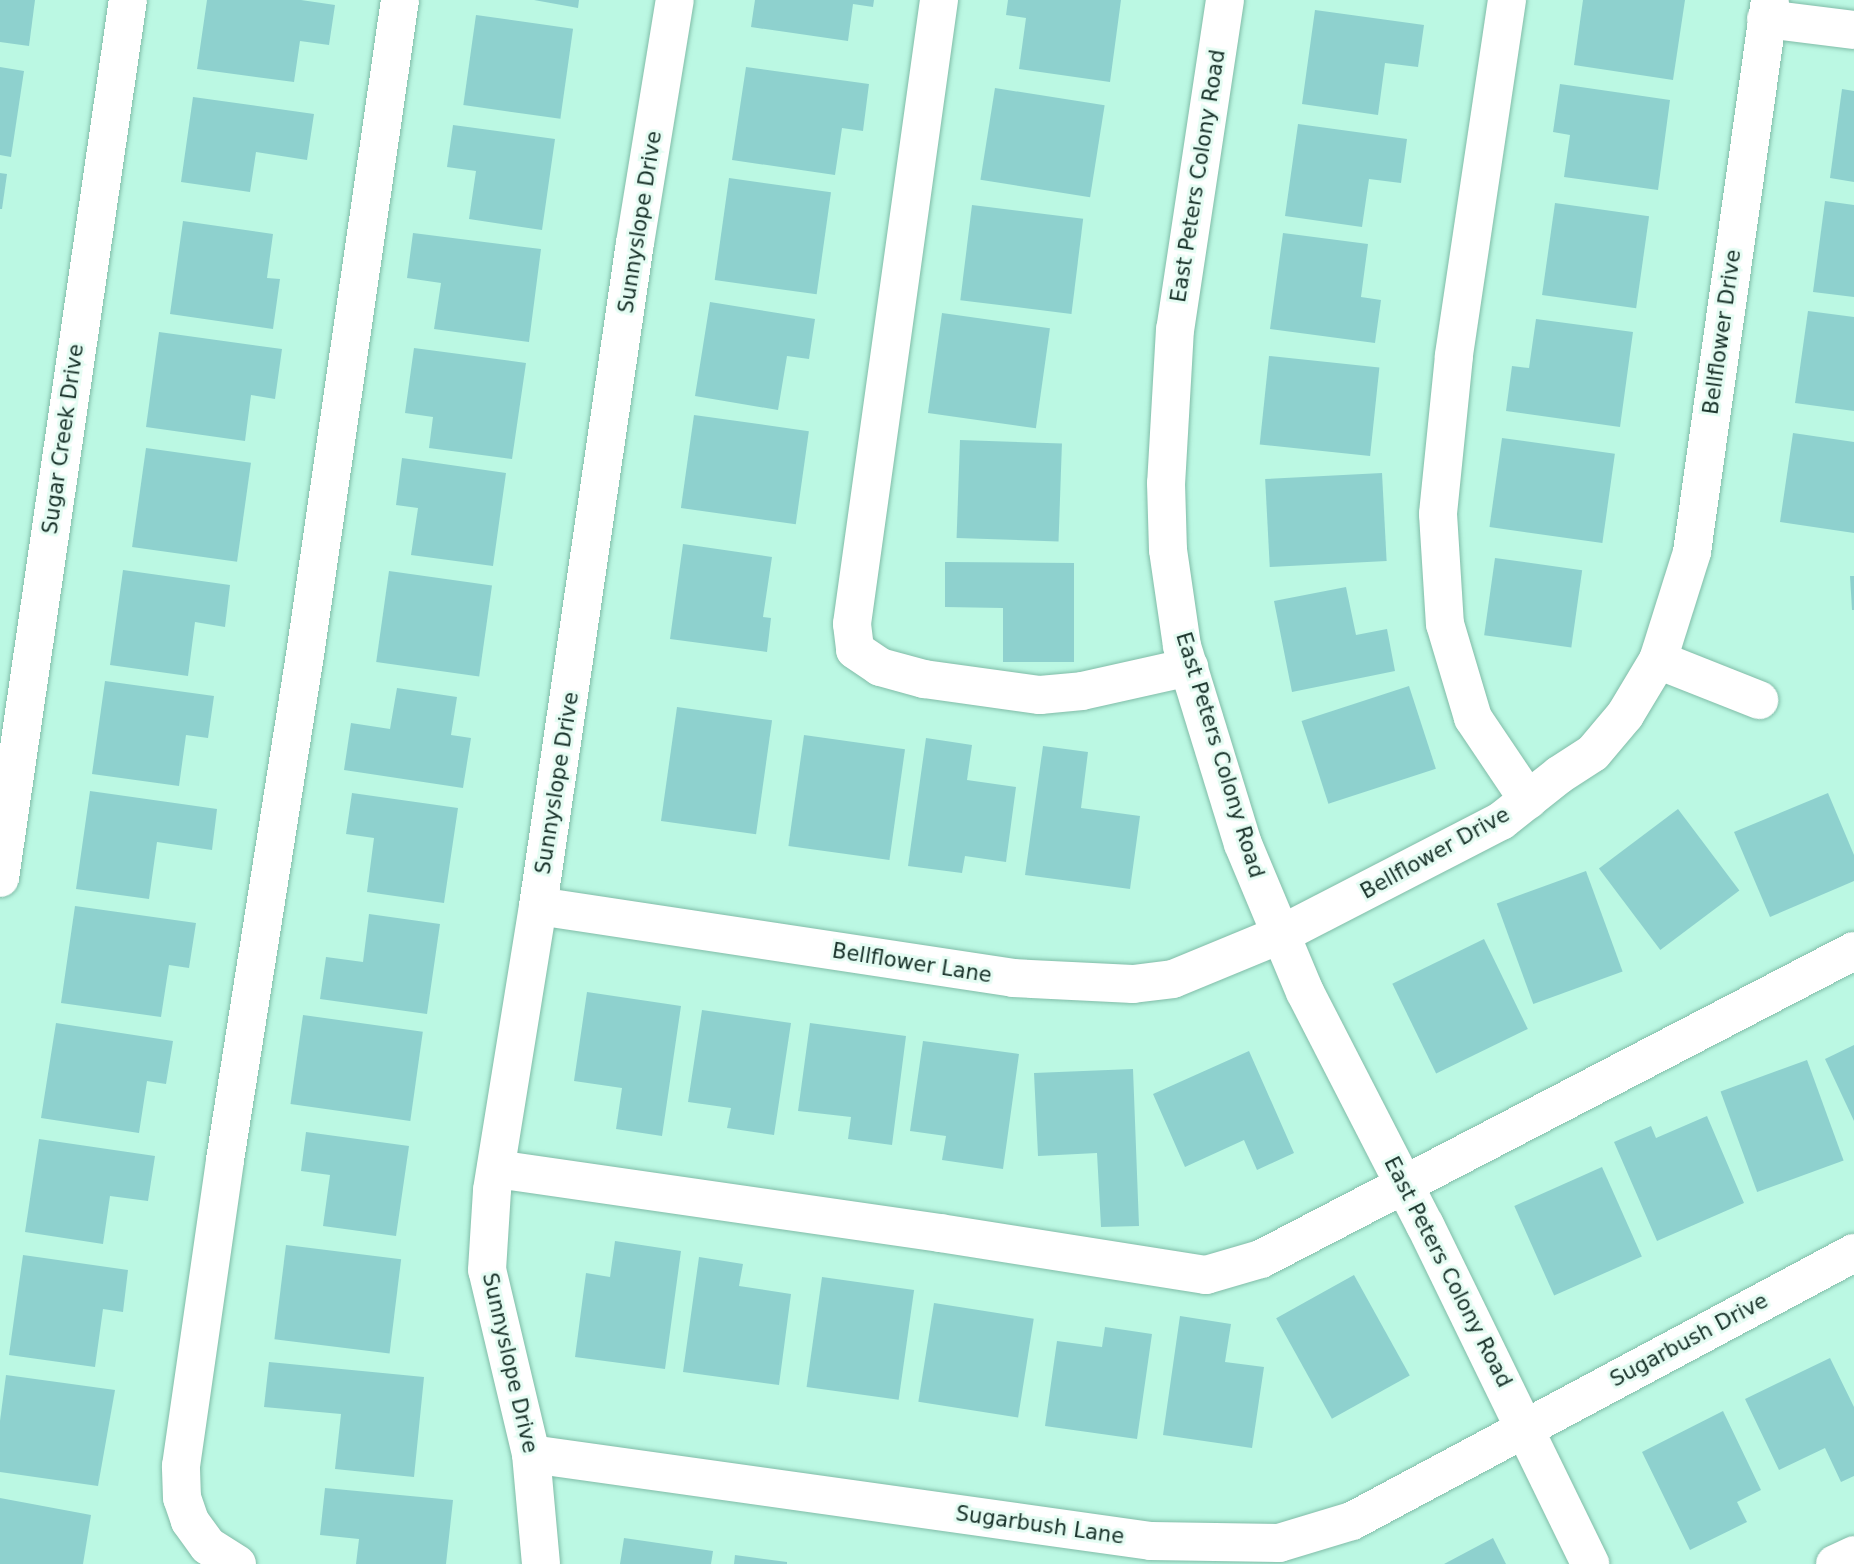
<!DOCTYPE html>
<html>
<head>
<meta charset="utf-8">
<style>
	body { margin:0 }
	#map { position:relative; width:1854px; height:1564px; overflow:hidden; background:#bbf8e3; font-family:"DejaVu Sans",sans-serif }
	div>[style] { position:absolute }
	[style*='--x'] { left:calc(var(--x)*1px); top:calc(var(--y)*1px); width:calc(var(--w)*1px); rotate:calc(var(--a)*1deg) }
	.building>* { inset:0; background:#8ed1ce; transform-origin:0 0 }
	.roads { filter:drop-shadow(0 0 2px #81bca8) drop-shadow(0 0 2px #81bca8) }
	.minor>* { height:38px; margin:-19px; padding:0 19px; transform-origin:19px; border-radius:19px; background:#fff }
	span { translate:-50% -50%; white-space:nowrap; text-align:center; line-height:1.15; -webkit-text-stroke:6px #e5fcf3; paint-order:stroke }
	.street-label { font-size:21px; color:#183129 }
</style>
</head>
<body>
<div id="map">
	<div class="building">
		<i style="clip-path:polygon(0 0,35px 0,29px 46px,0 42px)"></i>
		<i style="clip-path:polygon(207px 0,301px 0,335px 5px,329px 45px,300px 41px,294px 82px,197px 69px)"></i>
		<i style="clip-path:polygon(534px 0,579px 0,578px 8px)"></i>
		<i style="clip-path:polygon(755px 0,874px 0,873px 7px,853px 4px,848px 41px,751px 27px)"></i>
		<i style="clip-path:polygon(1008px 0,1121px 0,1110px 82px,1019px 69px,1026px 18px,1006px 15px)"></i>
		<i style="clip-path:polygon(1583px 0,1685px 0,1673px 80px,1574px 65px)"></i>
		<i style="clip-path:polygon(1315px 10px,1424px 25px,1418px 67px,1385px 63px,1378px 115px,1302px 104px)"></i>
		<i style="left:476px;top:15px;width:98px;height:91px;rotate:8deg"></i>
		<i style="clip-path:polygon(0 67px,24px 71px,11px 157px,0 155px)"></i>
		<i style="clip-path:polygon(746px 67px,869px 84px,863px 131px,842px 128px,835px 175px,732px 160px)"></i>
		<i style="clip-path:polygon(1560px 84px,1670px 100px,1658px 190px,1564px 177px,1570px 135px,1553px 132px)"></i>
		<i style="left:995px;top:88px;width:111px;height:93px;rotate:9deg"></i>
		<i style="clip-path:polygon(1842px 89px,1854px 91px,1854px 182px,1830px 178px)"></i>
		<i style="clip-path:polygon(193px 97px,314px 114px,307px 160px,256px 152px,250px 192px,181px 182px)"></i>
		<i style="clip-path:polygon(1298px 124px,1407px 139px,1401px 183px,1369px 179px,1362px 227px,1285px 216px)"></i>
		<i style="clip-path:polygon(453px 125px,555px 139px,542px 230px,469px 219px,476px 171px,447px 167px)"></i>
		<i style="clip-path:polygon(0 173px,7px 174px,2px 209px,0 209px)"></i>
		<i style="left:729px;top:178px;width:103px;height:103px;rotate:8deg"></i>
		<i style="clip-path:polygon(1825px 201px,1854px 205px,1854px 297px,1813px 292px)"></i>
		<i style="left:1555px;top:203px;width:95px;height:93px;rotate:8deg"></i>
		<i style="left:972px;top:205px;width:112px;height:96px;rotate:7deg"></i>
		<i style="clip-path:polygon(183px 221px,273px 234px,267px 278px,280px 279px,273px 329px,170px 314px)"></i>
		<i style="clip-path:polygon(413px 233px,541px 249px,529px 342px,434px 329px,441px 283px,407px 278px)"></i>
		<i style="clip-path:polygon(1283px 233px,1368px 244px,1361px 297px,1381px 300px,1375px 343px,1270px 329px)"></i>
		<i style="clip-path:polygon(710px 302px,815px 319px,809px 359px,787px 356px,778px 410px,695px 396px)"></i>
		<i style="clip-path:polygon(1808px 311px,1854px 317px,1854px 411px,1795px 403px)"></i>
		<i style="left:942px;top:313px;width:109px;height:101px;rotate:8deg"></i>
		<i style="clip-path:polygon(1536px 319px,1633px 332px,1620px 427px,1506px 411px,1512px 366px,1529px 368px)"></i>
		<i style="clip-path:polygon(159px 332px,282px 349px,275px 399px,251px 395px,245px 441px,146px 427px)"></i>
		<i style="clip-path:polygon(414px 348px,526px 363px,512px 459px,429px 448px,433px 417px,405px 413px)"></i>
		<i style="left:1269px;top:356px;width:111px;height:89px;rotate:6deg"></i>
		<i style="left:694px;top:415px;width:116px;height:94px;rotate:8deg"></i>
		<i style="clip-path:polygon(1793px 433px,1854px 442px,1854px 533px,1780px 522px)"></i>
		<i style="left:1502px;top:438px;width:114px;height:90px;rotate:8deg"></i>
		<i style="left:960px;top:440px;width:102px;height:98px;rotate:2deg"></i>
		<i style="left:146px;top:448px;width:106px;height:100px;rotate:8deg"></i>
		<i style="clip-path:polygon(402px 458px,506px 473px,493px 566px,411px 555px,418px 508px,396px 505px)"></i>
		<i style="left:1382px;top:473px;width:88px;height:117px;rotate:87deg"></i>
		<i style="clip-path:polygon(683px 544px,772px 557px,763px 617px,771px 618px,767px 652px,670px 639px)"></i>
		<i style="left:1495px;top:558px;width:88px;height:78px;rotate:8deg"></i>
		<i style="clip-path:polygon(945px 562px,1074px 563px,1074px 662px,1003px 662px,1003px 608px,945px 607px)"></i>
		<i style="clip-path:polygon(123px 570px,230px 585px,225px 627px,195px 622px,188px 676px,110px 665px)"></i>
		<i style="left:389px;top:571px;width:104px;height:92px;rotate:8deg"></i>
		<i style="clip-path:polygon(1850px 576px,1854px 576px,1854px 610px,1852px 610px)"></i>
		<i style="clip-path:polygon(1346px 587px,1356px 635px,1387px 629px,1395px 671px,1292px 692px,1274px 601px)"></i>
		<i style="clip-path:polygon(105px 681px,214px 696px,208px 738px,186px 735px,179px 786px,92px 774px)"></i>
		<i style="left:1409px;top:686px;width:87px;height:113px;rotate:72deg"></i>
		<i style="clip-path:polygon(397px 688px,457px 697px,451px 735px,471px 738px,463px 788px,344px 770px,351px 723px,390px 729px)"></i>
		<i style="left:677px;top:707px;width:96px;height:115px;rotate:8deg"></i>
		<i style="left:804px;top:735px;width:102px;height:112px;rotate:8deg"></i>
		<i style="clip-path:polygon(926px 738px,972px 745px,967px 780px,1016px 787px,1006px 862px,965px 856px,962px 873px,908px 866px)"></i>
		<i style="clip-path:polygon(1043px 746px,1088px 752px,1081px 808px,1140px 816px,1130px 889px,1025px 875px)"></i>
		<i style="clip-path:polygon(90px 791px,217px 809px,212px 850px,157px 842px,149px 899px,76px 889px)"></i>
		<i style="clip-path:polygon(352px 793px,458px 808px,444px 903px,367px 892px,374px 838px,346px 834px)"></i>
		<i style="clip-path:polygon(1828px 793px,1854px 855px,1854px 881px,1770px 917px,1734px 832px)"></i>
		<i style="left:1678px;top:809px;width:102px;height:99px;rotate:53deg"></i>
		<i style="left:1586px;top:871px;width:107px;height:95px;rotate:70deg"></i>
		<i style="clip-path:polygon(75px 906px,196px 923px,189px 968px,169px 965px,161px 1017px,61px 1003px)"></i>
		<i style="clip-path:polygon(369px 914px,440px 924px,427px 1014px,320px 999px,326px 957px,363px 962px)"></i>
		<i style="left:1484px;top:939px;width:100px;height:102px;rotate:64deg"></i>
		<i style="clip-path:polygon(587px 992px,681px 1006px,662px 1136px,616px 1129px,622px 1088px,574px 1081px)"></i>
		<i style="clip-path:polygon(702px 1010px,791px 1023px,774px 1135px,727px 1128px,731px 1108px,688px 1102px)"></i>
		<i style="left:303px;top:1015px;width:121px;height:90px;rotate:8deg"></i>
		<i style="clip-path:polygon(56px 1023px,173px 1041px,166px 1084px,147px 1081px,139px 1133px,41px 1118px)"></i>
		<i style="clip-path:polygon(810px 1023px,906px 1036px,892px 1145px,848px 1139px,851px 1117px,798px 1111px)"></i>
		<i style="clip-path:polygon(923px 1041px,1019px 1054px,1003px 1169px,942px 1160px,946px 1136px,910px 1131px)"></i>
		<i style="clip-path:polygon(1854px 1045px,1854px 1121px,1825px 1059px)"></i>
		<i style="clip-path:polygon(1249px 1051px,1294px 1153px,1257px 1170px,1244px 1140px,1185px 1167px,1153px 1094px)"></i>
		<i style="left:1807px;top:1060px;width:107px;height:92px;rotate:70deg"></i>
		<i style="clip-path:polygon(1133px 1069px,1139px 1226px,1101px 1227px,1097px 1153px,1038px 1156px,1034px 1073px)"></i>
		<i style="clip-path:polygon(1707px 1116px,1744px 1203px,1657px 1241px,1614px 1142px,1651px 1126px,1656px 1138px)"></i>
		<i style="clip-path:polygon(306px 1132px,409px 1146px,396px 1236px,323px 1226px,330px 1175px,301px 1171px)"></i>
		<i style="clip-path:polygon(39px 1139px,155px 1156px,148px 1201px,110px 1196px,103px 1244px,25px 1232px)"></i>
		<i style="left:1602px;top:1167px;width:98px;height:96px;rotate:66deg"></i>
		<i style="clip-path:polygon(615px 1241px,681px 1251px,665px 1369px,575px 1357px,586px 1273px,610px 1277px)"></i>
		<i style="left:286px;top:1245px;width:116px;height:95px;rotate:7deg"></i>
		<i style="clip-path:polygon(23px 1255px,128px 1270px,123px 1312px,103px 1309px,95px 1367px,9px 1355px)"></i>
		<i style="clip-path:polygon(699px 1257px,743px 1264px,739px 1286px,791px 1294px,779px 1385px,683px 1372px)"></i>
		<i style="left:1354px;top:1275px;width:115px;height:89px;rotate:61deg"></i>
		<i style="left:822px;top:1277px;width:93px;height:111px;rotate:8deg"></i>
		<i style="left:934px;top:1303px;width:101px;height:100px;rotate:9deg"></i>
		<i style="clip-path:polygon(1180px 1316px,1231px 1324px,1225px 1362px,1264px 1367px,1252px 1448px,1163px 1435px)"></i>
		<i style="clip-path:polygon(1105px 1327px,1152px 1334px,1137px 1439px,1045px 1426px,1057px 1341px,1102px 1347px)"></i>
		<i style="clip-path:polygon(1830px 1358px,1854px 1407px,1854px 1476px,1841px 1482px,1825px 1448px,1779px 1470px,1745px 1399px)"></i>
		<i style="clip-path:polygon(269px 1362px,424px 1377px,414px 1477px,335px 1469px,341px 1414px,264px 1407px)"></i>
		<i style="clip-path:polygon(6px 1375px,115px 1390px,98px 1486px,0 1472px,0 1421px)"></i>
		<i style="clip-path:polygon(1723px 1411px,1761px 1490px,1737px 1502px,1747px 1522px,1690px 1550px,1642px 1452px)"></i>
		<i style="clip-path:polygon(325px 1488px,453px 1500px,446px 1564px,356px 1564px,359px 1539px,320px 1535px)"></i>
		<i style="clip-path:polygon(0 1498px,91px 1515px,83px 1564px,0 1564px)"></i>
		<i style="clip-path:polygon(624px 1538px,713px 1551px,711px 1564px,620px 1564px)"></i>
		<i style="clip-path:polygon(1493px 1538px,1506px 1564px,1444px 1564px)"></i>
		<i style="clip-path:polygon(735px 1555px,787px 1562px,787px 1564px,734px 1564px)"></i>
	</div>
	<div class="roads">
		<div class="minor">
			<i style="--x:939;--y:0;--w:630;--a:97.94"></i>
			<i style="--x:852;--y:624;--w:26;--a:83"></i>
			<i style="--x:855;--y:650;--w:30;--a:34"></i>
			<i style="--x:880;--y:667;--w:46;--a:15.3"></i>
			<i style="--x:924;--y:679;--w:117;--a:7.9"></i>
			<i style="--x:1040;--y:695;--w:42;--a:-5.4"></i>
			<i style="--x:1082;--y:691;--w:110;--a:-12.6"></i>
			<i style="--x:1225;--y:0;--w:333;--a:98.6"></i>
			<i style="--x:1175;--y:329;--w:154;--a:93.3"></i>
			<i style="--x:1166;--y:483;--w:67;--a:88.3"></i>
			<i style="--x:1168;--y:550;--w:97;--a:81.7"></i>
			<i style="--x:1182;--y:646;--w:207;--a:72.9"></i>
			<i style="--x:1243;--y:844;--w:160;--a:67.3"></i>
			<i style="--x:1305;--y:992;--w:262;--a:62.8"></i>
			<i style="--x:1425;--y:1225;--w:377;--a:64"></i>
			<i style="--x:1507;--y:0;--w:360;--a:98.5"></i>
			<i style="--x:1454;--y:356;--w:159;--a:95.8"></i>
			<i style="--x:1438;--y:514;--w:110;--a:86.4"></i>
			<i style="--x:1445;--y:624;--w:98;--a:73.4"></i>
			<i style="--x:1473;--y:718;--w:99;--a:56.1"></i>
			<i style="--x:1766;--y:19;--w:89;--a:7.1"></i>
			<i style="--x:1658;--y:660;--w:109;--a:21.6"></i>
			<i style="--x:0;--y:878;--w:887;--a:-81.71"></i>
			<i style="--x:538;--y:906;--w:480;--a:8.6"></i>
			<i style="--x:1013;--y:978;--w:120;--a:2.9"></i>
			<i style="--x:1133;--y:984;--w:40;--a:-7.1"></i>
			<i style="--x:1173;--y:979;--w:116;--a:-22.4"></i>
			<i style="--x:1280;--y:935;--w:249;--a:-27.3"></i>
			<i style="--x:1501;--y:821;--w:74;--a:-38.4"></i>
			<i style="--x:1559;--y:775;--w:40;--a:-32.9"></i>
			<i style="--x:1593;--y:753;--w:50;--a:-49.9"></i>
			<i style="--x:1625;--y:715;--w:64;--a:-59"></i>
			<i style="--x:1658;--y:660;--w:113;--a:-72.5"></i>
			<i style="--x:1692;--y:552;--w:557;--a:-81.96"></i>
			<i style="--x:496;--y:1169;--w:449;--a:8.2"></i>
			<i style="--x:940;--y:1233;--w:269;--a:9"></i>
			<i style="--x:1206;--y:1275;--w:57;--a:-16.2"></i>
			<i style="--x:1261;--y:1259;--w:668;--a:-27.45"></i>
			<i style="--x:531;--y:1454;--w:626;--a:7.99"></i>
			<i style="--x:1151;--y:1541;--w:128;--a:0.9"></i>
			<i style="--x:1279;--y:1543;--w:76;--a:-16.8"></i>
			<i style="--x:1352;--y:1521;--w:569;--a:-28.1"></i>
			<i style="--x:237;--y:1564;--w:34;--a:-148"></i>
			<i style="--x:208;--y:1546;--w:31;--a:-126"></i>
			<i style="--x:190;--y:1521;--w:24;--a:-109"></i>
			<i style="--x:182;--y:1498;--w:32;--a:-92"></i>
			<i style="--x:181;--y:1466;--w:309;--a:-81.8"></i>
			<i style="--x:225;--y:1160;--w:511;--a:-81"></i>
			<i style="--x:305;--y:655;--w:662;--a:-81.75"></i>
			<i style="--x:541;--y:1564;--w:110;--a:-95.2"></i>
			<i style="--x:531;--y:1454;--w:189;--a:-103.4"></i>
			<i style="--x:487;--y:1270;--w:80;--a:-86.4"></i>
			<i style="--x:492;--y:1190;--w:288;--a:-80.8"></i>
			<i style="--x:538;--y:906;--w:670;--a:-81.68"></i>
			<i style="--x:635;--y:243;--w:246;--a:-80.7"></i>
			<i style="--x:1835;--y:1564;--w:21;--a:-25"></i>
		</div>
	</div>
	<div class="street-label">
		<span style="left:1198px;top:176px;rotate:-81deg">East Peters Colony Road</span>
		<span style="left:640px;top:222px;rotate:-81deg">Sunnyslope Drive</span>
		<span style="left:1722px;top:332px;rotate:-82deg">Bellflower Drive</span>
		<span style="left:63px;top:439px;rotate:-82deg">Sugar Creek Drive</span>
		<span style="left:1220px;top:755px;rotate:73deg">East Peters Colony Road</span>
		<span style="left:557px;top:783px;rotate:-81deg">Sunnyslope Drive</span>
		<span style="left:1435px;top:853px;rotate:-29deg">Bellflower Drive</span>
		<span style="left:912px;top:963px;rotate:9deg">Bellflower Lane</span>
		<span style="left:1448px;top:1272px;rotate:63deg">East Peters Colony Road</span>
		<span style="left:1689px;top:1340px;rotate:-28deg">Sugarbush Drive</span>
		<span style="left:510px;top:1363px;rotate:77deg">Sunnyslope Drive</span>
		<span style="left:1040px;top:1525px;rotate:8deg">Sugarbush Lane</span>
	</div>
</div>
</body>
</html>
